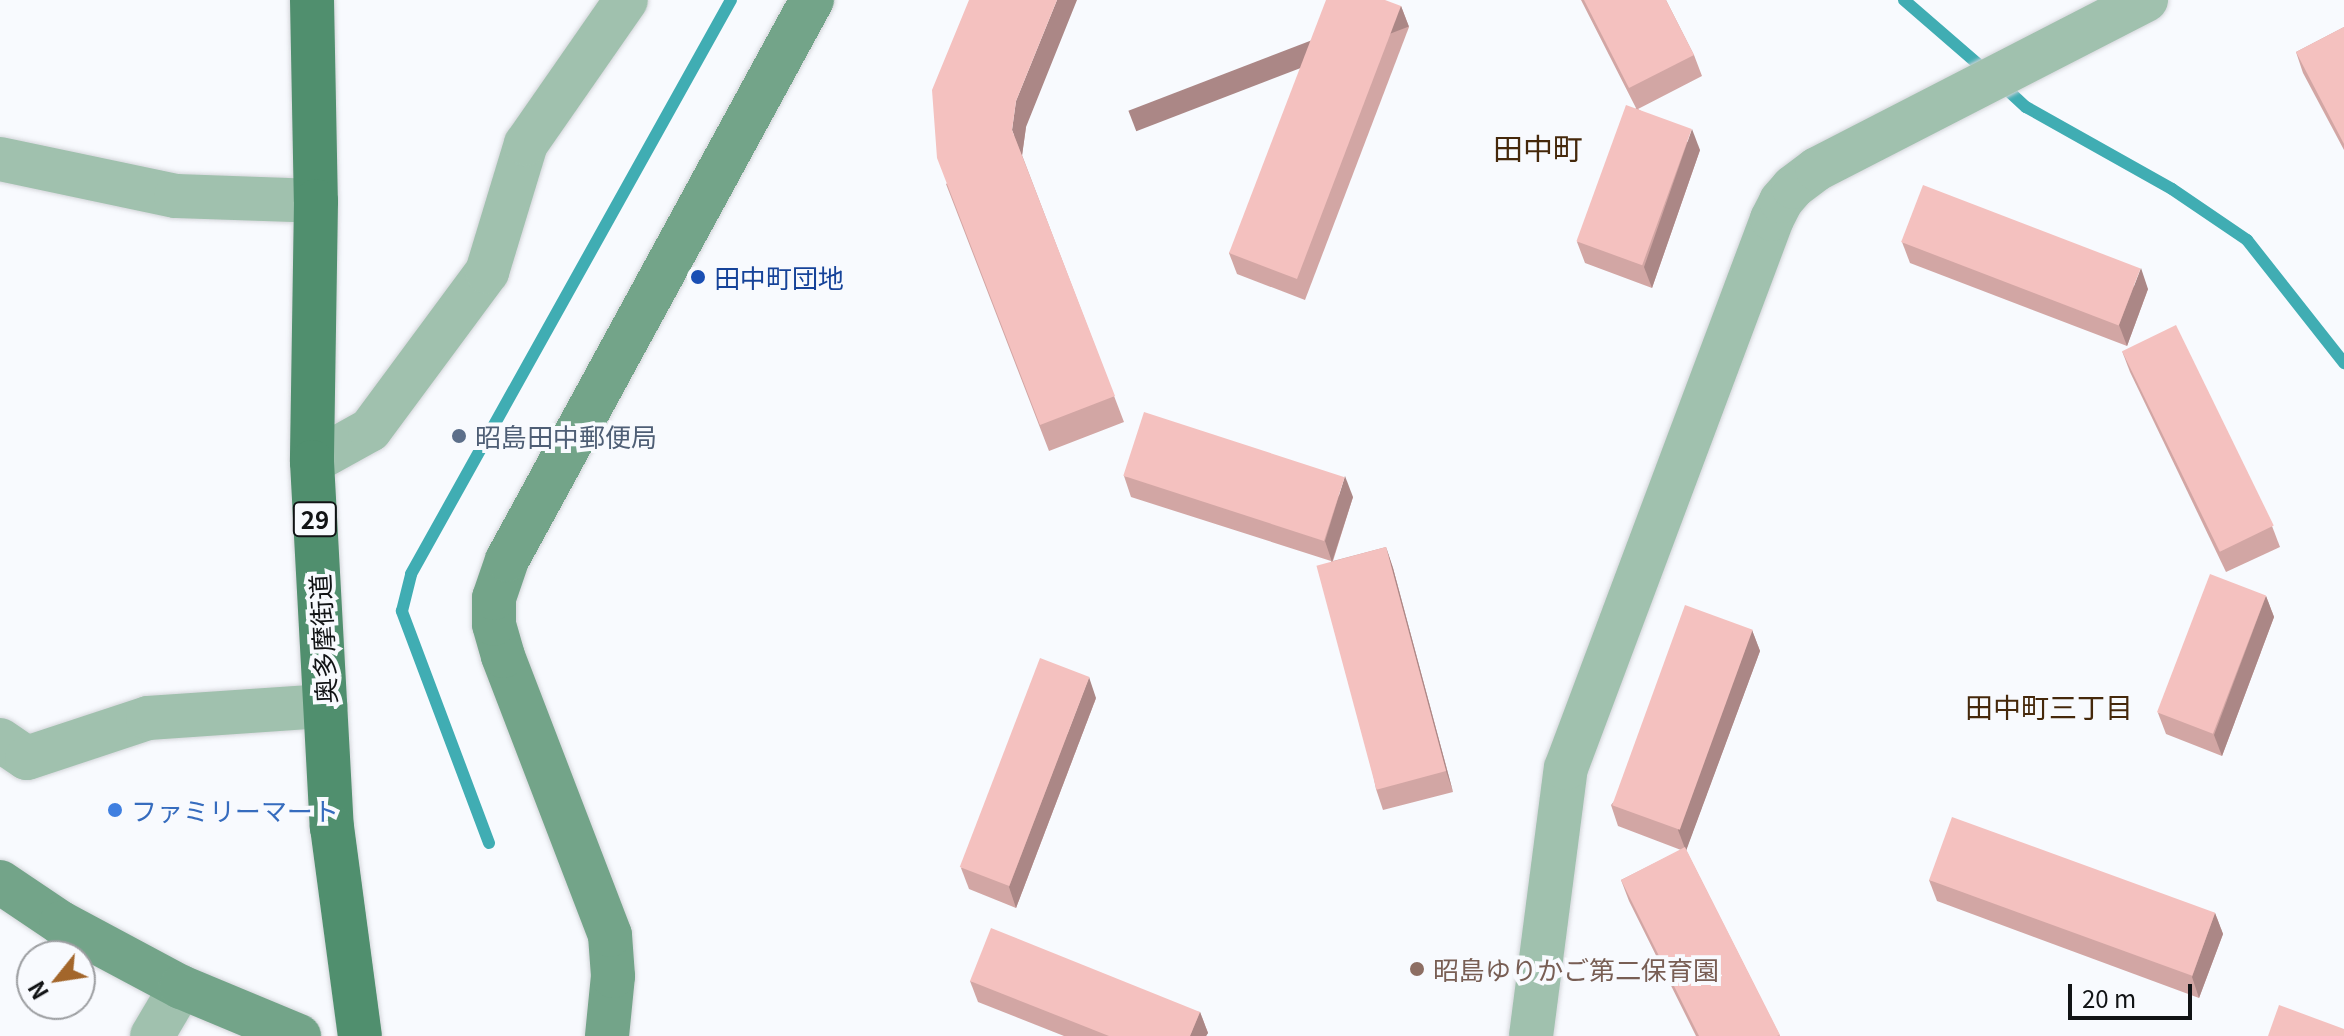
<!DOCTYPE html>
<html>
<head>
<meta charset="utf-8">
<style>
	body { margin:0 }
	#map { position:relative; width:2344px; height:1036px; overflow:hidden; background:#f8fafe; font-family:Georgia,"Noto Sans JP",serif }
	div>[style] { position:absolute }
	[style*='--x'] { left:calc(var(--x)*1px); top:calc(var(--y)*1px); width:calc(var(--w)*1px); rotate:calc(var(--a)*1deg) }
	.stream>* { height:12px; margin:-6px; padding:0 6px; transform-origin:6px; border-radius:6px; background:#40adb3 }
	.roads { filter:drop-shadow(0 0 2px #d3d5d9) drop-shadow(0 0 2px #d3d5d9) }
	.street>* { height:44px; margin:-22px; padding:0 22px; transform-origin:22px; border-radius:22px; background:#a0c1ae }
	.secondary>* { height:44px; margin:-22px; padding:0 22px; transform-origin:22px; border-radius:22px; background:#73a489 }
	.primary>* { height:44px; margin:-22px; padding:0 22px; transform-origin:22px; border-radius:22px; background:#508f6e }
	.wall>* { inset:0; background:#d2a6a4 }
	.shaded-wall>* { inset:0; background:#ab8786; transform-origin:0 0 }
	.building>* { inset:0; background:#f4c1bf; transform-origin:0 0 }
	.dots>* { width:22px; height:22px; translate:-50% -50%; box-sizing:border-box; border:4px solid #f8fafe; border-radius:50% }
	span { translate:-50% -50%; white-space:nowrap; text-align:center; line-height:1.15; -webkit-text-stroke:8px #f8fafe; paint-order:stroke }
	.shield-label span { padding:2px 6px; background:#f8fafe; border:2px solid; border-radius:6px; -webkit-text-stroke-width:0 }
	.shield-label { font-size:24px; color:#111315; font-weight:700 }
	.transit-label { font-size:26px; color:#164399 }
	.left { translate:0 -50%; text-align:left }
	.service-label { font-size:26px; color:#4e5e75 }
	.street-label { font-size:26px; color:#111315 }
	.shop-label { font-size:26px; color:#366cbe }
	.education-label { font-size:26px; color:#785e54 }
	.neighbourhood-label { font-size:28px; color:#45280b }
	.quarter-label { font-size:30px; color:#45280b }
	.north { position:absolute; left:16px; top:940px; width:80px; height:80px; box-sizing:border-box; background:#f8fafe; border:2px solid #9c9ea1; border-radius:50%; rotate:240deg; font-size:22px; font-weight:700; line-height:32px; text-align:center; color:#111315 }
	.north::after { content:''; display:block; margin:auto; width:28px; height:36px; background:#a3662b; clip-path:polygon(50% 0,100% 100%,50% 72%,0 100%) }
	.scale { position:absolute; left:2068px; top:984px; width:124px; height:36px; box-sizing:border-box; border:4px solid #111315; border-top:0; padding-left:10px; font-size:24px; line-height:28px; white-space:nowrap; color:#111315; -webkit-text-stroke:6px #f8fafe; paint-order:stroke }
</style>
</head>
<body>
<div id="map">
	<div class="stream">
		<i style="--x:1904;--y:0;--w:110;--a:40.9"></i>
		<i style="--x:2001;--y:84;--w:34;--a:43"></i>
		<i style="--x:2026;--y:107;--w:167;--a:29.3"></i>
		<i style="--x:2172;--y:189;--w:91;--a:34.2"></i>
		<i style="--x:2247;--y:240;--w:157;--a:51.7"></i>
		<i style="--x:489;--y:843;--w:248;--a:-110.6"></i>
		<i style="--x:402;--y:611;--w:38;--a:-76"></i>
		<i style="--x:411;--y:574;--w:657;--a:-60.86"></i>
	</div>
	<div class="roads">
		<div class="street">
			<i style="--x:0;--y:159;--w:180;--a:11.9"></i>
			<i style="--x:176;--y:196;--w:140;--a:2"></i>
			<i style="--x:312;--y:462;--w:66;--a:-28.9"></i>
			<i style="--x:370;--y:430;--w:197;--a:-53.5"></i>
			<i style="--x:487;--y:272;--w:134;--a:-73.1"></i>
			<i style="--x:526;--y:144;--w:175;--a:-55.2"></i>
			<i style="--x:0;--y:740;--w:32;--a:34"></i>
			<i style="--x:27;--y:758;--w:127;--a:-18.3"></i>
			<i style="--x:148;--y:718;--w:178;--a:-3.9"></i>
			<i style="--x:152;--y:1036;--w:57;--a:-59.4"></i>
			<i style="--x:1531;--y:1036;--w:270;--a:-82.6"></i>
			<i style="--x:1566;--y:768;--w:586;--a:-69.43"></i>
			<i style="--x:1772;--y:219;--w:20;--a:-63"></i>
			<i style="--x:1781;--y:201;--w:18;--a:-49"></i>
			<i style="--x:1793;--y:187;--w:30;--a:-37"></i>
			<i style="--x:1817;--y:169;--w:370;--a:-27.2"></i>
		</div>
		<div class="secondary">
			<i style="--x:0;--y:882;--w:73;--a:33.9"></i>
			<i style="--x:61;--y:923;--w:136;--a:28.1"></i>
			<i style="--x:181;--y:987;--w:128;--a:22.6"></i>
			<i style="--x:607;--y:1036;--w:60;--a:-84.3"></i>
			<i style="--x:613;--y:976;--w:41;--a:-94.2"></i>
			<i style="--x:610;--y:935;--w:299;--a:-111"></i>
			<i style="--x:503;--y:656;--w:33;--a:-106"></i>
			<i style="--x:494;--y:624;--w:26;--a:-90"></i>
			<i style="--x:494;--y:598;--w:40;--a:-71.1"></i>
			<i style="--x:507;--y:560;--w:638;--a:-61.43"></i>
		</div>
		<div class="primary">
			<i style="--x:312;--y:0;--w:201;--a:88.9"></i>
			<i style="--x:316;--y:201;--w:261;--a:90.9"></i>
			<i style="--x:312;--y:462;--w:366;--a:86.9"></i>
			<i style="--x:332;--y:827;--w:211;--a:82.4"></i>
		</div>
	</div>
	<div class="wall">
		<i style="clip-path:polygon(1581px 0,1666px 0,1694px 55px,1702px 76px,1638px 109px,1700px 150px,1652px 288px,1585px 263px,1577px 242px,1636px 108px)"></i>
		<i style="clip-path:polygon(1401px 6px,1409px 27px,1305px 300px,1237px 274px,1229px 253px)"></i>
		<i style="clip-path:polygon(2344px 27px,2344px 150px,2303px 73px,2296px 52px)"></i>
		<i style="clip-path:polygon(1026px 127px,1022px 155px,1124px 422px,1049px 451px,946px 184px)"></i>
		<i style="clip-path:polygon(1902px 242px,2148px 289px,2127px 346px,1910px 263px)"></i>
		<i style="clip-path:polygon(2122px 351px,2272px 526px,2280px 547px,2226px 572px,2130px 372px)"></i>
		<i style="clip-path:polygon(1124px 476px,1353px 497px,1333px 561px,1386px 547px,1393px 568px,1453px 792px,1383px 810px,1376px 789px,1331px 561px,1131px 497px)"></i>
		<i style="clip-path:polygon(2266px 596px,2274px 617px,2222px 756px,2166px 734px,2158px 713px)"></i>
		<i style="clip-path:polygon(1752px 630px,1760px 651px,1686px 850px,1780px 1036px,1696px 1036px,1629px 901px,1621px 880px,1681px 850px,1618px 826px,1611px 805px)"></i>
		<i style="clip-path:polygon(1096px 698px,1016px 908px,969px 889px,961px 868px)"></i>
		<i style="clip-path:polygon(1929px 880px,2215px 913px,2223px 934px,2199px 998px,1937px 901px)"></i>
		<i style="clip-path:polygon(970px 981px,1200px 1012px,1208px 1033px,1206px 1036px,1064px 1036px,978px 1002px)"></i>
	</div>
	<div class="shaded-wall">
		<i style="clip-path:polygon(1057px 0,1077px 0,1026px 127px,1022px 156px,1012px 130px,1016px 101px)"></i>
		<i style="left:1401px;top:6px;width:22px;height:292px;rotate:69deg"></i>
		<i style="clip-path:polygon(1692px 129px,1700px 150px,1652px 288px,1644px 267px)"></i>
		<i style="clip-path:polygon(2141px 268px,2148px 289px,2127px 346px,2119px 325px)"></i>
		<i style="clip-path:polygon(1345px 476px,1353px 497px,1332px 562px,1325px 541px)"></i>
		<i style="clip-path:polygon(1386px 547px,1393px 568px,1453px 792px,1446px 771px)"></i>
		<i style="clip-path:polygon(2266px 596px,2274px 617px,2222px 756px,2214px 735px)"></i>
		<i style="clip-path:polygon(1752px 630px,1760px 651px,1686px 851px,1678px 830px)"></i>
		<i style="clip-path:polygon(1089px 677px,1096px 698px,1016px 908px,1009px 887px)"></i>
		<i style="clip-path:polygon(2215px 913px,2223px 934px,2199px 998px,2192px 977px)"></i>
		<i style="clip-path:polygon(1200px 1012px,1208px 1033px,1206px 1036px,1190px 1036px)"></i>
	</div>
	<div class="building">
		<i style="clip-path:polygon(969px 0,1057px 0,1016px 101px,1012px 130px,1115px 396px,1040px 425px,937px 158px,932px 90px)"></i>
		<i style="clip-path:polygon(1326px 0,1385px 0,1401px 6px,1297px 279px,1229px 253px)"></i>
		<i style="clip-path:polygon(1584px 0,1666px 0,1694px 55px,1629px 88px)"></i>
		<i style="clip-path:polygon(2344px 27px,2344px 144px,2296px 52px)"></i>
		<i style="left:1626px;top:105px;width:70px;height:145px;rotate:20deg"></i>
		<i style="left:1923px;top:185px;width:233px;height:61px;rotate:21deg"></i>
		<i style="left:2176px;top:325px;width:223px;height:60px;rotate:64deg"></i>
		<i style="left:1144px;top:412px;width:211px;height:67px;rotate:18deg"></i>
		<i style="left:1386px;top:547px;width:232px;height:72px;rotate:75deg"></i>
		<i style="left:2210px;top:574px;width:60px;height:148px;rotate:21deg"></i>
		<i style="left:1685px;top:605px;width:72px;height:213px;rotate:20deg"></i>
		<i style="left:1040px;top:658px;width:53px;height:224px;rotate:21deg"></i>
		<i style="left:1952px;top:817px;width:280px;height:67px;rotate:20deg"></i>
		<i style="clip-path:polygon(1685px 847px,1780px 1035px,1777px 1036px,1699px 1036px,1621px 880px)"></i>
		<i style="clip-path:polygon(991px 928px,1200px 1012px,1190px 1036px,1109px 1036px,970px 981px)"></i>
		<i style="clip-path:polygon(2279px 1005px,2344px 1029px,2344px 1036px,2268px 1036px)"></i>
	</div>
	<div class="dots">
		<i style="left:698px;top:277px;background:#1a4fb4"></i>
		<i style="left:459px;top:436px;background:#5c6f8a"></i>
		<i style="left:115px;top:810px;background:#3f7fe0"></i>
		<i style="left:1417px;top:969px;background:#8d6e63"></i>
	</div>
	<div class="shield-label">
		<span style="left:315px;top:519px">29</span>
	</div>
	<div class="transit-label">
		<span class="left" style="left:714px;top:277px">田中町団地</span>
	</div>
	<div class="service-label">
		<span class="left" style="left:475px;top:436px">昭島田中郵便局</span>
	</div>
	<div class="street-label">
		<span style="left:322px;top:639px;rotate:-93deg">奥多摩街道</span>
	</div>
	<div class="shop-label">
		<span class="left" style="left:131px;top:810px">ファミリーマート</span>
	</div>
	<div class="education-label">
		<span class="left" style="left:1433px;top:969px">昭島ゆりかご第二保育園</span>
	</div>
	<div class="neighbourhood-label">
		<span style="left:2049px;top:706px">田中町三丁目</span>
	</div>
	<div class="quarter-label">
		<span style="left:1538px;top:147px">田中町</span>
	</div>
	<div class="north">N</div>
	<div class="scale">20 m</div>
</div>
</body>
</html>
